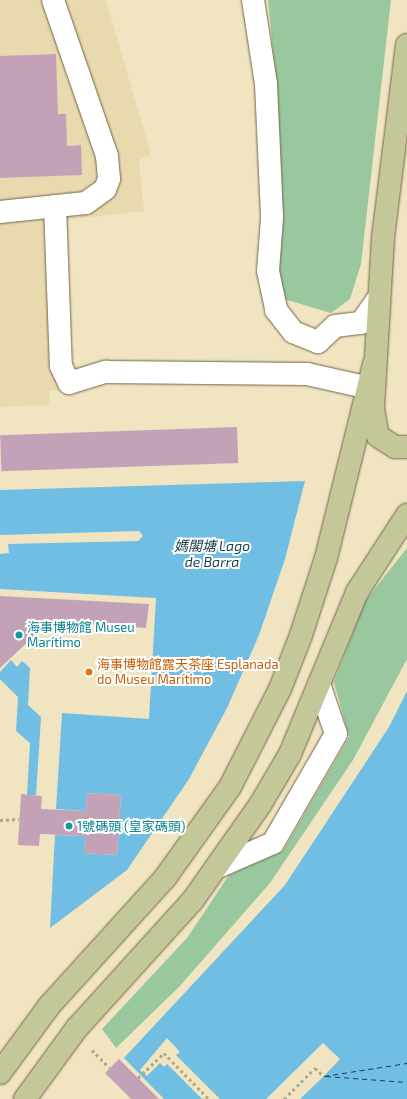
<!DOCTYPE html>
<html>
<head>
<meta charset="utf-8">
<style>
	body { margin:0 }
	#map { position:relative; width:407px; height:1099px; overflow:hidden; background:#f0e4c1; font-family:"Exo 2","Noto Sans SC",sans-serif }
	div>[style] { position:absolute }
	[style*='--x'] { left:calc(var(--x)*1px); top:calc(var(--y)*1px); width:calc(var(--w)*1px); rotate:calc(var(--a)*1deg) }
	.built>* { inset:0; background:#e9d9af }
	.green>* { inset:0; background:#99c89e }
	.water>* { inset:0; background:#70bee3 }
	.pier>* { inset:0; background:#f0e4c1 }
	.ferry>* { height:1px; margin-top:-0.5px; transform-origin:0; background:repeating-linear-gradient(90deg,#1b3e4e 0 5px,transparent 0 9px) }
	.building>* { inset:0; background:#c3a2b7; transform-origin:0 0 }
	.path>* { height:2.5px; margin-top:-1.25px; transform-origin:0; background:repeating-linear-gradient(90deg,#b1a78b 0 3px,transparent 0 6px) }
	.roads { filter:drop-shadow(0 0 1px #706445) drop-shadow(0 0 1px #706445) }
	.minor>* { height:22px; margin:-11px; padding:0 11px; transform-origin:11px; border-radius:11px; background:#fff }
	.major>* { height:22px; margin:-11px; padding:0 11px; transform-origin:11px; border-radius:11px; background:#c4c899 }
	.dots>* { width:11px; height:11px; translate:-50% -50%; box-sizing:border-box; border:2px solid #fff; border-radius:50% }
	span { translate:-50% -50%; white-space:nowrap; text-align:center; line-height:1.15; -webkit-text-stroke:4px #fff; paint-order:stroke }
	.culture-label { font-size:13px; color:#0d838f }
	.left { translate:0 -50%; text-align:left }
	.food-label { font-size:13px; color:#c56008 }
	.water-label { font-size:14px; color:#1b3e4e; font-style:italic }
</style>
</head>
<body>
<div id="map">
	<div class="built">
		<i style="clip-path:polygon(0 0,106px 0,151px 155px,139px 160px,144px 211px,66px 220px,68px 391px,50px 390px,49px 405px,0 407px)"></i>
	</div>
	<div class="green">
		<i style="clip-path:polygon(268px 0,391px 0,361px 264px,350px 299px,331px 313px,284px 299px,276px 273px,282px 221px,278px 100px)"></i>
		<i style="clip-path:polygon(407px 548px,407px 659px,353px 760px,270px 883px,179px 987px,116px 1048px,102px 1029px,187px 938px,229px 875px,283px 851px,349px 737px,334px 682px,365px 601px)"></i>
	</div>
	<div class="water">
		<i style="clip-path:polygon(305px 481px,285px 559px,259px 635px,227px 708px,189px 779px,127px 870px,50px 928px,55px 835px,85px 836px,84px 853px,117px 855px,121px 795px,87px 793px,86px 811px,56px 809px,62px 713px,149px 719px,156px 598px,0 589px,0 554px,9px 553px,8px 544px,138px 541px,143px 536px,139px 531px,0 535px,0 490px)"></i>
		<i style="clip-path:polygon(11px 660px,17px 667px,22px 661px,30px 668px,28px 705px,41px 717px,36px 795px,27px 795px,30px 743px,16px 731px,18px 697px,0 679px,0 672px)"></i>
		<i style="clip-path:polygon(407px 691px,407px 1099px,164px 1099px,124px 1058px,285px 885px,389px 727px)"></i>
	</div>
	<div class="pier">
		<i style="clip-path:polygon(167px 1038px,180px 1052px,176px 1055px,220px 1099px,202px 1099px,167px 1064px,164px 1067px,160px 1063px,147px 1076px,140px 1070px)"></i>
		<i style="clip-path:polygon(323px 1043px,340px 1059px,324px 1076px,300px 1099px,266px 1099px)"></i>
	</div>
	<div class="ferry">
		<i style="--x:324;--y:1076;--w:84;--a:-8.9"></i>
		<i style="--x:326;--y:1076;--w:81;--a:4.2"></i>
	</div>
	<div class="building">
		<i style="clip-path:polygon(56px 54px,58px 114px,66px 114px,67px 146px,81px 145px,82px 175px,0 178px,0 56px)"></i>
		<i style="left:237px;top:427px;width:36px;height:237px;rotate:88deg"></i>
		<i style="clip-path:polygon(0 596px,149px 604px,146px 628px,50px 621px,0 668px)"></i>
		<i style="clip-path:polygon(87px 793px,121px 795px,117px 855px,84px 853px,85px 836px,40px 834px,39px 846px,18px 845px,21px 794px,42px 796px,41px 809px,86px 811px)"></i>
		<i style="clip-path:polygon(119px 1059px,159px 1099px,131px 1099px,105px 1073px)"></i>
	</div>
	<div class="path">
		<i style="--x:0;--y:820;--w:19;--a:-3"></i>
		<i style="--x:92;--y:1050;--w:25;--a:45"></i>
		<i style="--x:138;--y:1078;--w:36;--a:-44"></i>
		<i style="--x:164;--y:1053;--w:64;--a:45.6"></i>
		<i style="--x:284;--y:1099;--w:44;--a:-45"></i>
		<i style="--x:315;--y:1068;--w:12;--a:42"></i>
	</div>
	<div class="roads">
		<div class="minor">
			<i style="--x:253;--y:0;--w:85;--a:81.2"></i>
			<i style="--x:266;--y:84;--w:134;--a:87.4"></i>
			<i style="--x:272;--y:218;--w:53;--a:94.3"></i>
			<i style="--x:268;--y:271;--w:40;--a:78"></i>
			<i style="--x:276;--y:310;--w:28;--a:52"></i>
			<i style="--x:293;--y:332;--w:27;--a:22"></i>
			<i style="--x:318;--y:342;--w:23;--a:-43"></i>
			<i style="--x:335;--y:326;--w:26;--a:-7"></i>
			<i style="--x:361;--y:323;--w:29;--a:-55"></i>
			<i style="--x:55;--y:206;--w:160;--a:87.9"></i>
			<i style="--x:61;--y:366;--w:19;--a:65"></i>
			<i style="--x:69;--y:383;--w:39;--a:-17"></i>
			<i style="--x:106;--y:372;--w:201;--a:0.6"></i>
			<i style="--x:307;--y:374;--w:64;--a:12.7"></i>
			<i style="--x:0;--y:212;--w:86;--a:-6"></i>
			<i style="--x:86;--y:203;--w:24;--a:-36"></i>
			<i style="--x:105;--y:189;--w:11;--a:-68"></i>
			<i style="--x:109;--y:179;--w:23;--a:-95"></i>
			<i style="--x:107;--y:156;--w:165;--a:-109.1"></i>
			<i style="--x:218;--y:867;--w:60;--a:-23.6"></i>
			<i style="--x:273;--y:843;--w:126;--a:-60"></i>
			<i style="--x:336;--y:734;--w:53;--a:-108.8"></i>
		</div>
		<div class="major">
			<i style="--x:407;--y:45;--w:195;--a:97.1"></i>
			<i style="--x:383;--y:239;--w:170;--a:93.4"></i>
			<i style="--x:373;--y:409;--w:27;--a:80"></i>
			<i style="--x:378;--y:436;--w:20;--a:33"></i>
			<i style="--x:395;--y:447;--w:12;--a:0"></i>
			<i style="--x:0;--y:1073;--w:83;--a:-53.8"></i>
			<i style="--x:49;--y:1006;--w:173;--a:-47.8"></i>
			<i style="--x:165;--y:878;--w:112;--a:-54.5"></i>
			<i style="--x:230;--y:787;--w:110;--a:-63"></i>
			<i style="--x:280;--y:689;--w:58;--a:-68.7"></i>
			<i style="--x:301;--y:635;--w:81;--a:-72"></i>
			<i style="--x:326;--y:558;--w:200;--a:-76.1"></i>
			<i style="--x:25;--y:1099;--w:88;--a:-53.8"></i>
			<i style="--x:77;--y:1028;--w:173;--a:-47.8"></i>
			<i style="--x:193;--y:900;--w:116;--a:-54.8"></i>
			<i style="--x:260;--y:805;--w:59;--a:-59.5"></i>
			<i style="--x:290;--y:754;--w:175;--a:-67.5"></i>
			<i style="--x:357;--y:592;--w:92;--a:-57"></i>
		</div>
	</div>
	<div class="dots">
		<i style="left:19px;top:635px;background:#0f9aa8"></i>
		<i style="left:89px;top:672px;background:#e8710a"></i>
		<i style="left:69px;top:826px;background:#0f9aa8"></i>
	</div>
	<div class="culture-label">
		<span class="left" style="left:27px;top:635px">海事博物館 Museu<br>Marítimo</span>
		<span class="left" style="left:77px;top:826px">1號碼頭 (皇家碼頭)</span>
	</div>
	<div class="food-label">
		<span class="left" style="left:97px;top:672px">海事博物館露天茶座 Esplanada<br>do Museu Marítimo</span>
	</div>
	<div class="water-label">
		<span style="left:212px;top:554px">媽閣塘 Lago<br>de Barra</span>
	</div>
</div>
</body>
</html>
